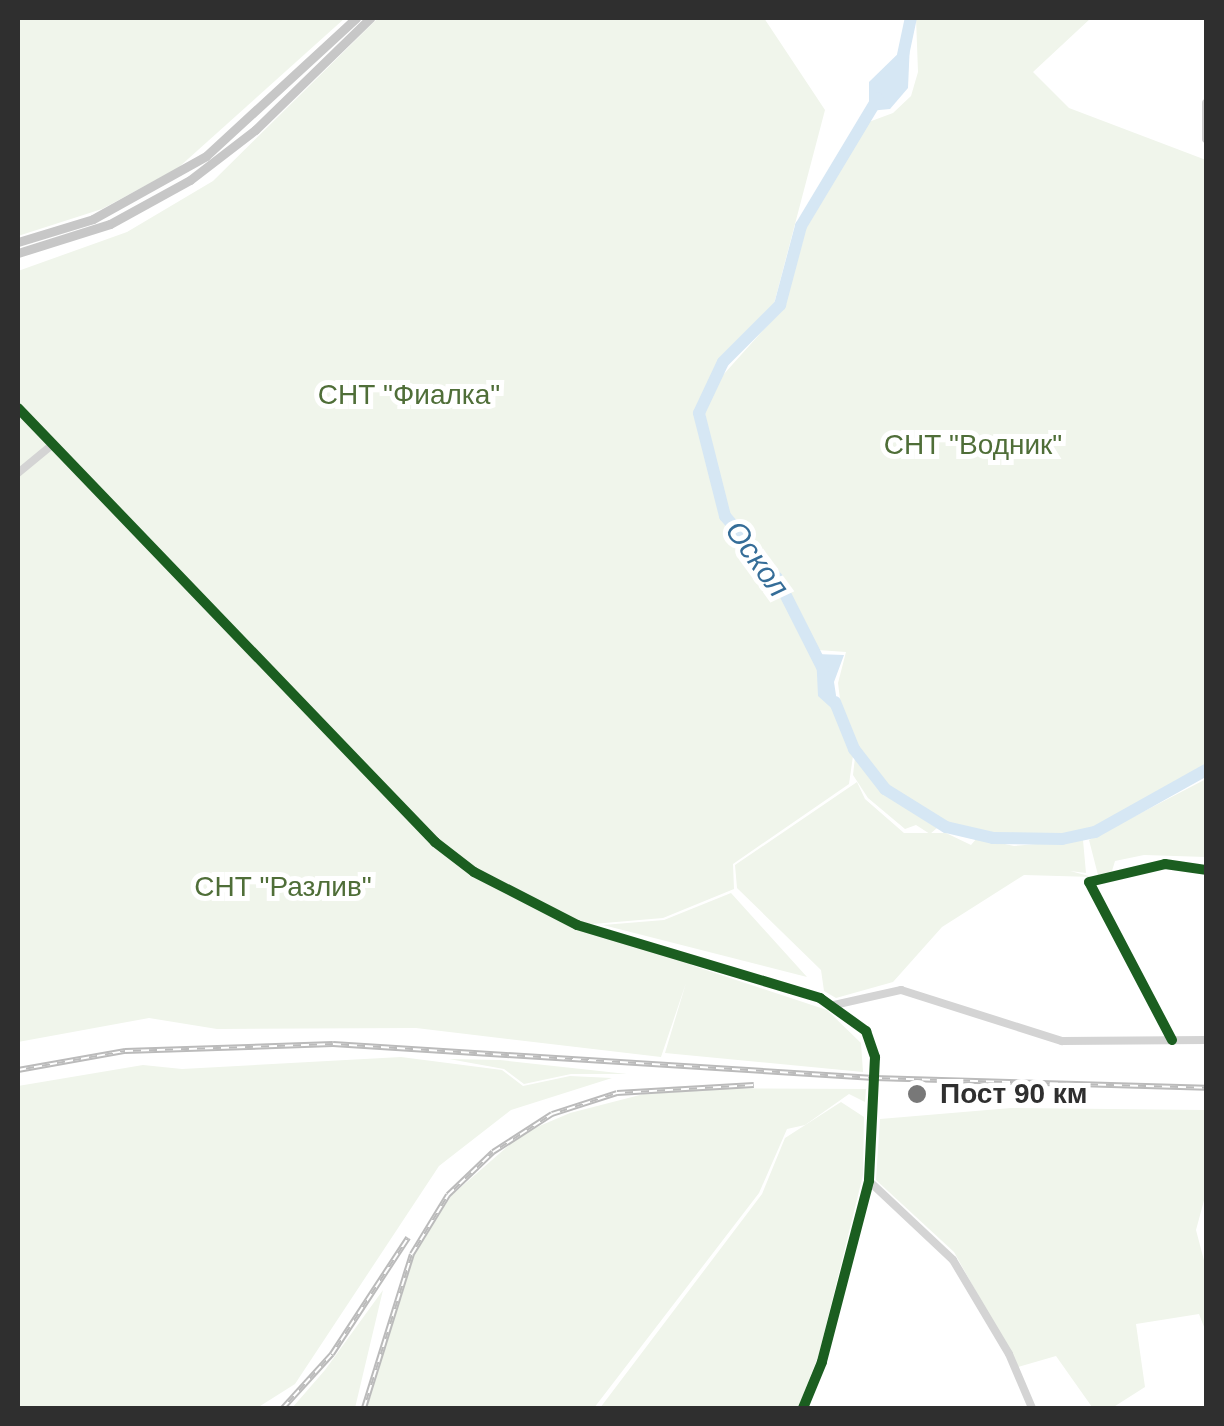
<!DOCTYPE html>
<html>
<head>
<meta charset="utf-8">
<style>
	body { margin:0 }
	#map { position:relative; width:1224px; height:1426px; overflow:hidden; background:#fff; font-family:Helvetica,sans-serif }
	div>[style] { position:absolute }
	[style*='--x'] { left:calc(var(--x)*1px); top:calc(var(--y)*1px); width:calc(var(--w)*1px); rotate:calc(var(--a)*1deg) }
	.green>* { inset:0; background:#f0f5eb }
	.water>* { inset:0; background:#d6e7f4 }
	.river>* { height:12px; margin:-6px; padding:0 6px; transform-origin:6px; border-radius:6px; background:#d6e7f4 }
	.minor>* { height:8px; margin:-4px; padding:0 4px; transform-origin:4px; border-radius:4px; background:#d4d4d4 }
	.major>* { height:9px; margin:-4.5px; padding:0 4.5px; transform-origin:4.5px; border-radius:4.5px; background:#c7c7c7 }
	.rail>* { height:6px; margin-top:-3px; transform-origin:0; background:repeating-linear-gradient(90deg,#fff 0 8px,#bbb 0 16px); box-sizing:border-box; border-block:2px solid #bbb }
	.cycleway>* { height:10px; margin:-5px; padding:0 5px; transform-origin:5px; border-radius:5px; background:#1b5e20 }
	.dots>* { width:28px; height:28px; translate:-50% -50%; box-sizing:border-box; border:5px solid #fff; border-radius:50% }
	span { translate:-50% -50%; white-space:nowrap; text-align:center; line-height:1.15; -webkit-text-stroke:10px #fff; paint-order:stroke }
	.park-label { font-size:28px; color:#4f6e38 }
	.poi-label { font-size:28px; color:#2f2f2f; font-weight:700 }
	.left { translate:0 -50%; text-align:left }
	.water-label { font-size:30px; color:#356d98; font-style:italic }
	.frame { position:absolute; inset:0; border:20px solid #2f2f2f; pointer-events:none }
</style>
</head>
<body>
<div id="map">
	<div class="green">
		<i style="clip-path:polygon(18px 18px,345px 18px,178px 168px,102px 209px,18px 236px)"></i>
		<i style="clip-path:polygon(378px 18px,764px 18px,825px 110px,770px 319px,723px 362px,699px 413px,725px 516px,777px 578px,818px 658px,854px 749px,849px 784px,733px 864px,734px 889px,663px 918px,581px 925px,693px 957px,691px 965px,827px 1010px,861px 1043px,863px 1072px,665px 1053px,686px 983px,661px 1057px,416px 1028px,217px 1029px,149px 1018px,18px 1042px,18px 414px,78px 473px,18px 405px,18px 271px,127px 232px,213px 181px)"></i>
		<i style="clip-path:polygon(916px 18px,1091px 18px,1033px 72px,1069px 108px,1206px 160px,1206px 767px,1139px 809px,1080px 833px,1009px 837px,948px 826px,887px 788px,853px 741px,842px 715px,838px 683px,846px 652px,818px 650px,780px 577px,729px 516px,710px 455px,705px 413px,715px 384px,783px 308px,804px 228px,866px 123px,893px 113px,911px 96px,918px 72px)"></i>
		<i style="clip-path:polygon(855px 757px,892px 799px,937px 828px,930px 834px,916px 825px,905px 829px,868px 798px,853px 775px)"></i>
		<i style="clip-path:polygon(1206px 779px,1206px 857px,1144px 855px,1115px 861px,1112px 871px,1098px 875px,1089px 840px)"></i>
		<i style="clip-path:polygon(857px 782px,865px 799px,904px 833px,946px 833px,971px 845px,977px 838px,1014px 846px,1083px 840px,1086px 873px,1070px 871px,1093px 877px,1024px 875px,942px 927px,893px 982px,836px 998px,824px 991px,821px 970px,737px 888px,735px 865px)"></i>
		<i style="clip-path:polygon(731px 893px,807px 977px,603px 925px,664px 920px)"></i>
		<i style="clip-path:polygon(401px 1057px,502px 1070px,523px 1086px,570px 1076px,612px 1078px,511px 1110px,439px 1166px,295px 1384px,257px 1408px,18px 1408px,18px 1086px,143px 1065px,182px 1069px)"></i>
		<i style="clip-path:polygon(449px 1059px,500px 1060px,627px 1074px,571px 1074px,524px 1084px,504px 1069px)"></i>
		<i style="clip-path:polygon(667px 1088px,866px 1089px,865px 1102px,849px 1094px,805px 1125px,787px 1129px,759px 1193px,594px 1408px,367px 1408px,408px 1262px,452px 1195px,523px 1133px,570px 1113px)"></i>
		<i style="clip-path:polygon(841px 1102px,864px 1117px,863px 1175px,819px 1354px,798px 1408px,600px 1408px,762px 1194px,785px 1138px)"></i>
		<i style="clip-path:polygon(1011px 1108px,1206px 1110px,1206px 1193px,1196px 1230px,1206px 1268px,1206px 1332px,1199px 1314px,1136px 1324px,1145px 1387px,1112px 1408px,1092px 1407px,1056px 1356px,1018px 1367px,954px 1252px,876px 1180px,880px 1119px)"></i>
		<i style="clip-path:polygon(383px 1290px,355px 1408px,292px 1408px,325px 1370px)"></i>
	</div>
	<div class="water">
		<i style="clip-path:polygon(910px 42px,908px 88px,890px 109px,869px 111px,869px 82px)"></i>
		<i style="clip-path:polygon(816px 654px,844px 655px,834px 682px,839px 715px,818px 696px)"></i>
	</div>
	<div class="river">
		<i style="--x:903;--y:55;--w:38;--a:-78"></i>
		<i style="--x:823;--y:669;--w:102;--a:-116.8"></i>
		<i style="--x:777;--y:578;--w:81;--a:-130"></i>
		<i style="--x:725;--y:516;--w:106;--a:-104.2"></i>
		<i style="--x:699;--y:413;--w:56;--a:-64.8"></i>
		<i style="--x:723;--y:362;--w:81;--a:-45"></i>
		<i style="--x:780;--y:305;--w:82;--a:-75.1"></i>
		<i style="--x:801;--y:226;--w:149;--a:-59"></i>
		<i style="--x:835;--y:702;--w:51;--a:68"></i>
		<i style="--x:854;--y:749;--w:51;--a:52.2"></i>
		<i style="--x:885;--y:789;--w:72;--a:31.9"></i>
		<i style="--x:946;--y:827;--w:48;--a:13.2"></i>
		<i style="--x:993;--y:838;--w:69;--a:0.8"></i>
		<i style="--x:1062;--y:839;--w:34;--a:-12"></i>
		<i style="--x:1095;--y:832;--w:127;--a:-29.2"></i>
	</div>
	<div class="minor">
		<i style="--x:1206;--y:103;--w:36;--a:90"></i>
		<i style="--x:18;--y:408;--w:602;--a:46.14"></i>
		<i style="--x:435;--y:842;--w:49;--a:37.6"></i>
		<i style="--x:474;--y:872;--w:116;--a:27.2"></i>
		<i style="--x:577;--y:925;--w:254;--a:16.7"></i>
		<i style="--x:820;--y:998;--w:57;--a:35.7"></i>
		<i style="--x:866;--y:1031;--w:28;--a:71"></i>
		<i style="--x:875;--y:1057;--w:124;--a:92.8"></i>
		<i style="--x:869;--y:1181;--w:187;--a:104.6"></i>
		<i style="--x:822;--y:1362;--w:50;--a:112.4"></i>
		<i style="--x:18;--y:473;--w:44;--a:-39.5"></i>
		<i style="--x:834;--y:1005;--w:69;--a:-12.6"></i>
		<i style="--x:901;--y:990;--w:169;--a:17.6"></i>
		<i style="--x:1062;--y:1041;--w:144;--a:-0.4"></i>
		<i style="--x:1172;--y:1040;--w:178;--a:-117.7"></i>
		<i style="--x:1089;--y:882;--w:78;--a:-13.3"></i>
		<i style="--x:1165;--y:864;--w:41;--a:8.3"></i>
		<i style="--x:869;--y:1181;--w:115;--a:43.2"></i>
		<i style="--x:953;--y:1260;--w:109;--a:59.2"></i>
		<i style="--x:1009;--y:1354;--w:59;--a:66.9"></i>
	</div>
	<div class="major">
		<i style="--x:18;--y:242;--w:78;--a:-17"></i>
		<i style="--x:93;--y:219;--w:129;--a:-29.1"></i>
		<i style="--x:206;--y:156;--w:204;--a:-42.6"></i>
		<i style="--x:18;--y:253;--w:96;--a:-17.5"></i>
		<i style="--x:110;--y:224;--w:91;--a:-28.8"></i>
		<i style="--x:190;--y:180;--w:82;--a:-37.6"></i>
		<i style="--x:255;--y:130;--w:161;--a:-44.2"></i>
	</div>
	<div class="rail">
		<i style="--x:18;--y:1070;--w:109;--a:-10.1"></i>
		<i style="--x:125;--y:1051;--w:208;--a:-1.9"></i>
		<i style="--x:333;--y:1044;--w:542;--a:3.6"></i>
		<i style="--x:874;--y:1078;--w:332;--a:1.7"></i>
		<i style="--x:283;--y:1408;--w:73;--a:-47.8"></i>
		<i style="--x:332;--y:1354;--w:139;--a:-56.8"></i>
		<i style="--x:364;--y:1408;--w:161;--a:-72.7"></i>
		<i style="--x:412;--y:1254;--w:69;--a:-58.6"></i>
		<i style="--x:448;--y:1195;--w:62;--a:-43.7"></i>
		<i style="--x:493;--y:1152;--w:70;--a:-32.8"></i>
		<i style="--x:552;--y:1114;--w:68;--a:-17.9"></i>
		<i style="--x:617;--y:1093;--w:137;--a:-3.3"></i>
	</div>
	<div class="cycleway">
		<i style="--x:18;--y:408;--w:602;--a:46.14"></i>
		<i style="--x:435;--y:842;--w:49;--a:37.6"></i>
		<i style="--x:474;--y:872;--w:116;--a:27.2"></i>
		<i style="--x:577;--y:925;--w:254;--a:16.7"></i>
		<i style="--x:820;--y:998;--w:57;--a:35.7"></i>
		<i style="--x:866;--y:1031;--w:28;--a:71"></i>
		<i style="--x:875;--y:1057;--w:124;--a:92.8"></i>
		<i style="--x:869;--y:1181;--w:187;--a:104.6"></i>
		<i style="--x:822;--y:1362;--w:50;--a:112.4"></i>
		<i style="--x:1172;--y:1040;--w:178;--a:-117.7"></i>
		<i style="--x:1089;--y:882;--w:78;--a:-13.3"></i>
		<i style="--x:1165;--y:864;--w:41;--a:8.3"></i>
	</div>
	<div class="dots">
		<i style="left:917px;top:1094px;background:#787878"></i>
	</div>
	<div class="park-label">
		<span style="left:409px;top:395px">СНТ "Фиалка"</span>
		<span style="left:973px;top:445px">СНТ "Водник"</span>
		<span style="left:283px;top:887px">СНТ "Разлив"</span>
	</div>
	<div class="poi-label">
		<span class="left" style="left:940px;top:1094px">Пост 90 км</span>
	</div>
	<div class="water-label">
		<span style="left:757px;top:559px;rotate:54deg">Оскол</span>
	</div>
	<div class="frame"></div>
</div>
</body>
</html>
